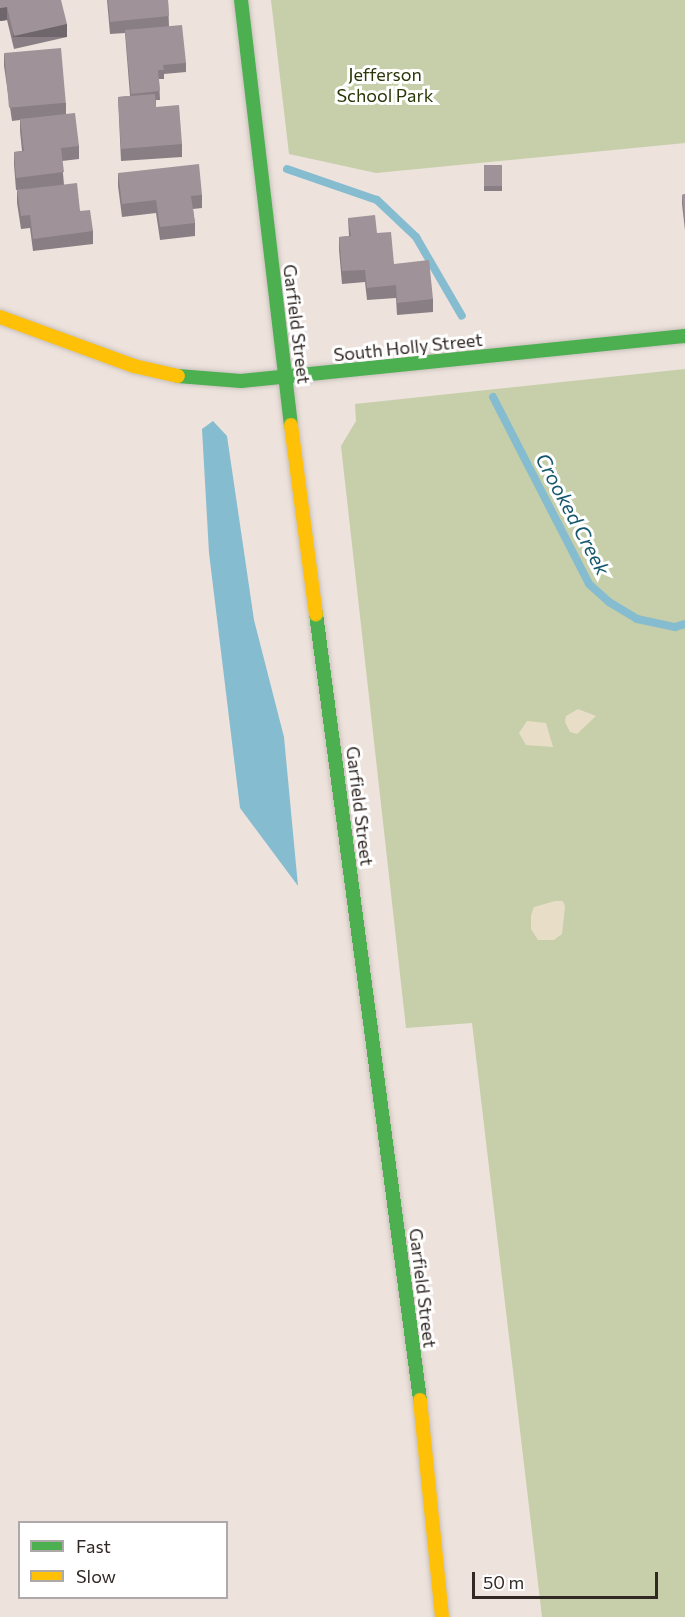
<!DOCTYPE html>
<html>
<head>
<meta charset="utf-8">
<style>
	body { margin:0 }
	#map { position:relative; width:685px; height:1617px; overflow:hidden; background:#ede2dc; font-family:Commissioner,sans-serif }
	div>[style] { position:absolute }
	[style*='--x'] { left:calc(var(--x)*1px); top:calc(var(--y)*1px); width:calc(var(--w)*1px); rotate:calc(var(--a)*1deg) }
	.green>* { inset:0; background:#c6cfa9 }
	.sand>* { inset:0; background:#e8dec7 }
	.water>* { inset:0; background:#86bccf }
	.stream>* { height:8px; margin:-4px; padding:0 4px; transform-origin:4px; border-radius:4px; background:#86bccf }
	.roads { filter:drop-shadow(0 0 2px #c8c0bb) drop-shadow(0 0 2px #c8c0bb) }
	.fast>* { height:14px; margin:-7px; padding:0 7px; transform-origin:7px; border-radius:7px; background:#4caf50 }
	.slow>* { height:14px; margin:-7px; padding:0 7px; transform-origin:7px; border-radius:7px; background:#ffc107 }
	.wall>* { inset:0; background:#897e84; transform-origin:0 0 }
	.shaded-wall>* { inset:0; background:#6f666b; transform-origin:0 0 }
	.building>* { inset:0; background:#9f9299; transform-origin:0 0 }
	span { translate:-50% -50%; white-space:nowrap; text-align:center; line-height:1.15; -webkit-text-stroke:6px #fff; paint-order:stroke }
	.park-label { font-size:18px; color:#283707 }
	.street-label { font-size:18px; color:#322925 }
	.water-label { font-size:20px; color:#15586d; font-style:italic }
	.legend { position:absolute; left:18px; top:1521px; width:210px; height:78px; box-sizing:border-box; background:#fff; border:2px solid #ada9a8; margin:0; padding:8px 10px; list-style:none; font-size:18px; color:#322925 }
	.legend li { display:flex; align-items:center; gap:12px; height:30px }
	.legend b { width:30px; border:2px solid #ada9a8 }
	.scale { position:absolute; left:472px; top:1572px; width:186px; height:27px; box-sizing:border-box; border:3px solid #322925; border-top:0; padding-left:8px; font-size:18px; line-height:21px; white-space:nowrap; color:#322925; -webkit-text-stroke:4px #fff; paint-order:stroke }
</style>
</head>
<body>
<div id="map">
	<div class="green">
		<i style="clip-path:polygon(271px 0,685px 0,685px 143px,376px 173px,289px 154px)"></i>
		<i style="clip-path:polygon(685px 369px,685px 1617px,542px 1617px,472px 1023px,406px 1028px,341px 446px,356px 421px,355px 404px)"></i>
	</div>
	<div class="sand">
		<i style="clip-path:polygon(578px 709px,596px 716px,577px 734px,570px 732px,565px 722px,566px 716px)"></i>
		<i style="clip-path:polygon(527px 721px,546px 723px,553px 747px,526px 745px,519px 733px)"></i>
		<i style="clip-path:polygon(555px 901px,563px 901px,565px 907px,562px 934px,554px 940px,538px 940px,531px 929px,531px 915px,534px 907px)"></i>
	</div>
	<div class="water">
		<i style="clip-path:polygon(213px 421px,227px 436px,254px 620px,284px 737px,298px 886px,240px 808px,209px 553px,202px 429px)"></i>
	</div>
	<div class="stream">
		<i style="--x:287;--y:169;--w:95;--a:19"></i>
		<i style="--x:377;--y:200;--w:54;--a:43.5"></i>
		<i style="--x:416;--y:237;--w:91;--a:59.8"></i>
		<i style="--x:493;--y:397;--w:210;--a:62.8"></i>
		<i style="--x:589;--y:584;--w:27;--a:42"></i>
		<i style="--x:609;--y:602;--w:33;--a:31"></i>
		<i style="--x:637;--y:619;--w:39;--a:12"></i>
		<i style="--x:675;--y:627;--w:10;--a:-17"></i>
	</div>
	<div class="roads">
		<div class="fast">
			<i style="--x:241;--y:0;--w:428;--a:83.3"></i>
			<i style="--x:178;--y:376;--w:63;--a:4.5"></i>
			<i style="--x:241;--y:381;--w:446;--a:-5.8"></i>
			<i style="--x:316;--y:614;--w:793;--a:82.46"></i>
		</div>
		<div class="slow">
			<i style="--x:0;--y:317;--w:143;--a:20.1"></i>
			<i style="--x:134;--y:366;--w:45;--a:12.8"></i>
			<i style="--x:291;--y:425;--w:191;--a:82.5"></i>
			<i style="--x:420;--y:1400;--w:218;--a:84.2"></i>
		</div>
	</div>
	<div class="wall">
		<i style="clip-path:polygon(0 0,67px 37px,14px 49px,7px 20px,0 21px)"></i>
		<i style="clip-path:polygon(107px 0,168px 0,169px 26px,186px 63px,186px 72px,164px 74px,164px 79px,159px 79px,160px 100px,156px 100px,156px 107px,182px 144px,182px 157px,121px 161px,118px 97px,130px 96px,125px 33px,110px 34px)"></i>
		<i style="clip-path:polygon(4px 53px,66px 103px,66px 114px,79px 146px,79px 159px,62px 161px,64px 185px,93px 231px,93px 244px,33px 251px,30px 228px,21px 229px,17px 203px,17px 190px,33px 188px,16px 190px,14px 165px,14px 152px,22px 151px,20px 131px,20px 120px,12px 121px,4px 66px)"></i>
		<i style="left:484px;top:165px;width:18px;height:26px"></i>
		<i style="clip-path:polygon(118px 173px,202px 195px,202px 208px,193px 209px,195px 223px,195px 236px,160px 240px,156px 213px,122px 217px,118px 186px)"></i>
		<i style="clip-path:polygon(685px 194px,685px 230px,682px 204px,682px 195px)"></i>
		<i style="clip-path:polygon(348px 218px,377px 233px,394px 264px,433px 299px,433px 312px,397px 315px,396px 298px,367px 300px,365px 282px,342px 284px,339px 250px,339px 237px,349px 236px)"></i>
	</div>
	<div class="shaded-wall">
		<i style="clip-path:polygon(7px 7px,7px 20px,0 21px,0 8px)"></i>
		<i style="left:67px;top:24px;width:13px;height:54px;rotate:90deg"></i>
	</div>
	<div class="building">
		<i style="clip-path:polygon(0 0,61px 0,67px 24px,14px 36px,7px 7px,0 8px)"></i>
		<i style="clip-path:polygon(108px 0,168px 0,169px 16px,110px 22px)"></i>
		<i style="clip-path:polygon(182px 25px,186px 63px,163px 65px,164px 70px,158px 70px,160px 91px,131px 94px,125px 30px)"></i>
		<i style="left:61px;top:48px;width:55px;height:57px;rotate:85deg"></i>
		<i style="clip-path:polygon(155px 94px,156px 107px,179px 105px,182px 144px,121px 149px,118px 97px)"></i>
		<i style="clip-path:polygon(75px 113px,79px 146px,61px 148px,64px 172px,16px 178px,14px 152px,24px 151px,20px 119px)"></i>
		<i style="clip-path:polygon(199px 164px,202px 195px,191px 196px,195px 223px,160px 227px,156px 200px,122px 204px,118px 173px)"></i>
		<i style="left:484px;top:165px;width:18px;height:21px"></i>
		<i style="clip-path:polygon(77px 183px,80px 211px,90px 210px,93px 231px,33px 239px,30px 215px,21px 216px,17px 190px)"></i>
		<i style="clip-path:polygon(685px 194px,685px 221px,682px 195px)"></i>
		<i style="clip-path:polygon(375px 215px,377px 233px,391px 232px,394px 264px,429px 260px,433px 299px,397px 303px,396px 285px,367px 288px,365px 270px,342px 271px,339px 237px,351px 236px,348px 218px)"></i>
	</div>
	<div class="park-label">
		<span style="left:385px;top:85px">Jefferson<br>School Park</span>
	</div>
	<div class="street-label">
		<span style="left:297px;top:324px;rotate:83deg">Garfield Street</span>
		<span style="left:408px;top:347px;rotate:-6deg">South Holly Street</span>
		<span style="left:360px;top:806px;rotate:83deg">Garfield Street</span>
		<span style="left:423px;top:1288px;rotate:83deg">Garfield Street</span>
	</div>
	<div class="water-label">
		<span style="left:573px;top:514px;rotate:62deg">Crooked Creek</span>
	</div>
	<ul class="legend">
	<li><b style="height:8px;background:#4caf50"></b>Fast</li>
	<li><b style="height:8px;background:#ffc107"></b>Slow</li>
	</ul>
	<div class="scale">50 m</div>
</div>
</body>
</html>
